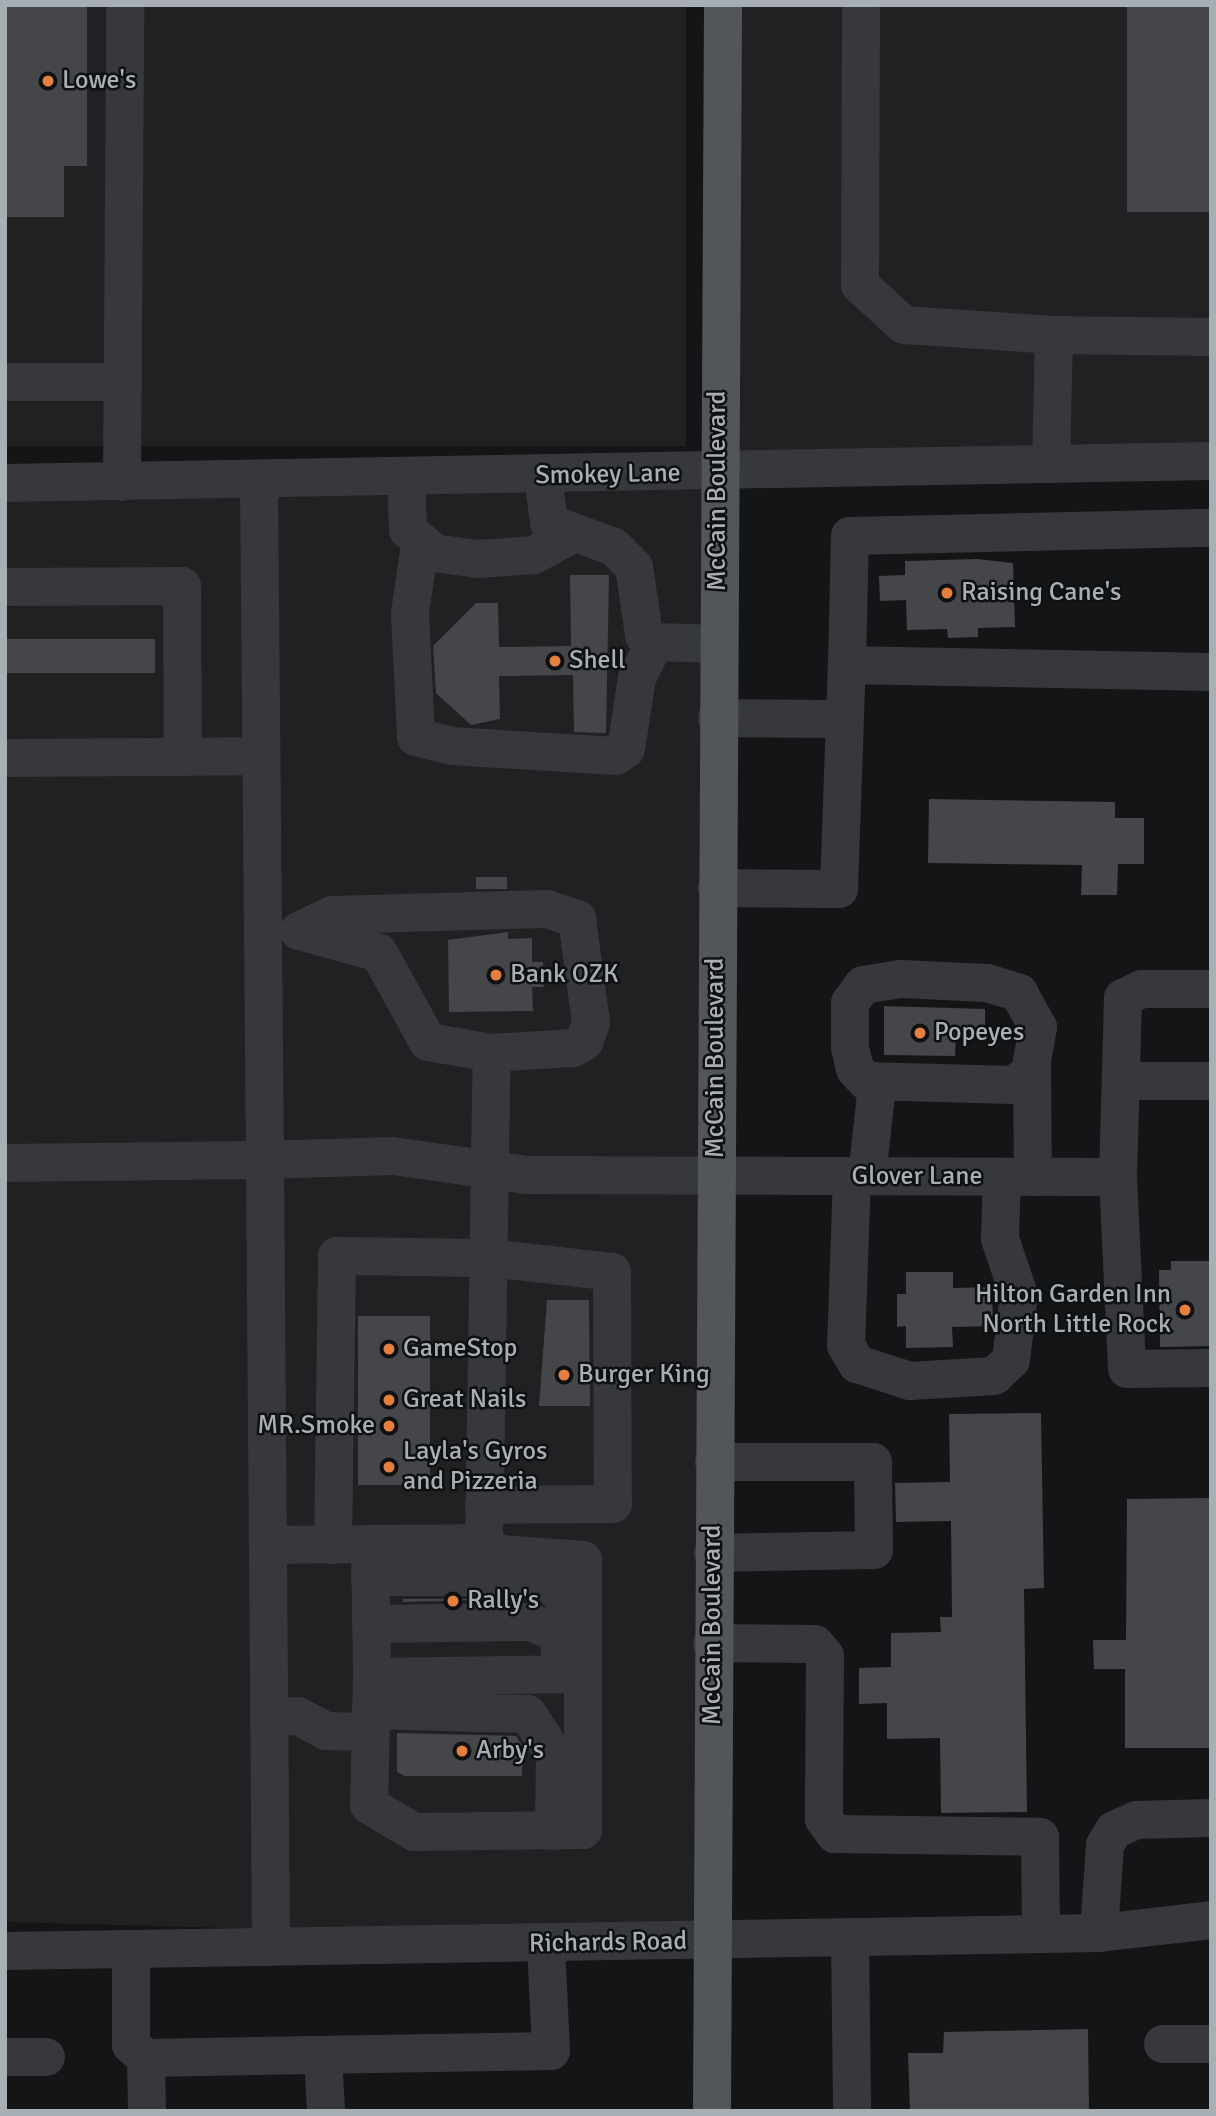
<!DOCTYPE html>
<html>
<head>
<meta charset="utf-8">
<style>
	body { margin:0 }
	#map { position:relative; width:1216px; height:2116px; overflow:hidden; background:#141516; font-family:Signika,sans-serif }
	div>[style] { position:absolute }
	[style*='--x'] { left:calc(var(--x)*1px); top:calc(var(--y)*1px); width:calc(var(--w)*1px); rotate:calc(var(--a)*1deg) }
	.built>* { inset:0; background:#212123; transform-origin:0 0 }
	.building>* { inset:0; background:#444649; transform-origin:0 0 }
	.minor>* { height:38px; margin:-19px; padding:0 19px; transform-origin:19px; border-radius:19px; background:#36383b }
	.major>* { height:38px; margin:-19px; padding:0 19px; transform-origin:19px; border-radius:19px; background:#52565a }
	.dots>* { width:19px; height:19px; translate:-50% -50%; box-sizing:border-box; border:4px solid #0f1011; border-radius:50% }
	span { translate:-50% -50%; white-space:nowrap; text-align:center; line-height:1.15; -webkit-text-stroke:5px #0f1011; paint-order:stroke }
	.poi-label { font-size:26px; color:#a7afb5 }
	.left { translate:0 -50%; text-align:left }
	.right { translate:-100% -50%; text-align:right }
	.street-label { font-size:26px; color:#a7afb5 }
	.frame { position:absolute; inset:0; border:7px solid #a7afb5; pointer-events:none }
</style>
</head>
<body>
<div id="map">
	<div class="built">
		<i style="left:5px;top:5px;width:681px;height:441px"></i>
		<i style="clip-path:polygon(725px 5px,1211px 5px,1211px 465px,718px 472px,713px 1941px,5px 1922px,5px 500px,717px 472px)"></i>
	</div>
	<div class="building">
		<i style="clip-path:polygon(5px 5px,87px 5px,87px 166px,64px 166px,64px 217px,5px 217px)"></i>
		<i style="left:1127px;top:5px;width:84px;height:207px"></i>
		<i style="clip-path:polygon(977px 559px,1013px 563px,1015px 627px,978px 628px,978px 637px,948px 638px,947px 629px,907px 630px,906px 600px,880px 601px,879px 576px,905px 575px,905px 561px)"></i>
		<i style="clip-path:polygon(570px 575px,609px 575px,606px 733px,574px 732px,573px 675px,499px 676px,500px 719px,471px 725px,436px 693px,433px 646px,476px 603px,498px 603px,499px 647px,571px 646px)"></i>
		<i style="left:155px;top:639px;width:34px;height:150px;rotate:90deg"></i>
		<i style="clip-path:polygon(929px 799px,1115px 802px,1115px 818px,1144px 818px,1144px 864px,1118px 864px,1117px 895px,1081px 895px,1082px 865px,928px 863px)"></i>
		<i style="left:476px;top:877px;width:31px;height:12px"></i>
		<i style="clip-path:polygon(508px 932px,508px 939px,532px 938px,532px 962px,543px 962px,544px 987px,532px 987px,533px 1011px,449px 1012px,448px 940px)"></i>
		<i style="clip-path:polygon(884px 1006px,985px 1009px,985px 1036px,956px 1036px,955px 1056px,884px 1055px)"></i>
		<i style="clip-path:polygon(1171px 1261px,1211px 1261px,1211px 1346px,1160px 1347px,1159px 1270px,1171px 1270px)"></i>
		<i style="clip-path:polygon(906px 1272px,953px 1272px,953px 1288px,992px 1287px,993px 1326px,952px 1327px,953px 1347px,906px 1348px,906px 1326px,897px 1327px,897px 1294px,906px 1294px)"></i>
		<i style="clip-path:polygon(547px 1300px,589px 1300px,590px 1406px,539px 1406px)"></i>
		<i style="left:358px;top:1316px;width:72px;height:169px"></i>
		<i style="clip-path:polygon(1041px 1413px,1044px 1588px,1024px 1589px,1027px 1812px,941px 1813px,940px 1738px,887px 1739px,887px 1703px,859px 1704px,859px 1668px,891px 1667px,891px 1633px,941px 1632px,940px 1617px,952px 1617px,951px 1521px,896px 1522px,895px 1483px,950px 1482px,949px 1414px)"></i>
		<i style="clip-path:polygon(1211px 1498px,1211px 1748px,1125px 1748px,1125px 1669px,1094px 1669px,1093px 1640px,1126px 1640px,1127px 1499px)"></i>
		<i style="clip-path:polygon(403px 1599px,503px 1599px,403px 1602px)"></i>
		<i style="clip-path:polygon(397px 1733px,516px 1736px,523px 1747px,522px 1776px,405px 1776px,397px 1772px)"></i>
		<i style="clip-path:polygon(1088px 2029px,1089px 2111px,910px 2111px,908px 2053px,943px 2053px,944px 2032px)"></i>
	</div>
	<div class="minor">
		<i style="--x:861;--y:5;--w:280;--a:90.2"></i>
		<i style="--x:860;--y:285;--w:59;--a:42.3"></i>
		<i style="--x:904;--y:325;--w:150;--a:3.8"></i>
		<i style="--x:1054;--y:335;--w:129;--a:91.3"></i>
		<i style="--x:1054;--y:335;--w:157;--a:0.7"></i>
		<i style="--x:5;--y:382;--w:118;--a:0"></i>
		<i style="--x:543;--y:476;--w:47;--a:82.7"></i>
		<i style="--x:549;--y:523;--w:69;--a:20.3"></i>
		<i style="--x:614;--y:547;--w:28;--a:45"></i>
		<i style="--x:634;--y:567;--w:69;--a:81.6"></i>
		<i style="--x:644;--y:635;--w:13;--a:32"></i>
		<i style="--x:655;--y:642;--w:62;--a:1.8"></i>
		<i style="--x:406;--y:478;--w:52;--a:87.8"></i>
		<i style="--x:408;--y:530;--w:35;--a:41"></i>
		<i style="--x:434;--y:553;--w:44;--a:7.8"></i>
		<i style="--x:478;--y:559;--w:56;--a:-4.1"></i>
		<i style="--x:534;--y:555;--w:46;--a:-28.8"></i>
		<i style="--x:122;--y:482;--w:477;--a:-89.6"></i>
		<i style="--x:5;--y:483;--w:1206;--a:-1.05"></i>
		<i style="--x:420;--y:546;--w:68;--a:98.5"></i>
		<i style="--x:410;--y:613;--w:124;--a:87.2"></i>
		<i style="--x:416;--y:737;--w:36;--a:14"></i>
		<i style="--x:451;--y:746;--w:165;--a:3.5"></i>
		<i style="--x:616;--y:756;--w:12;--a:-35"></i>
		<i style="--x:626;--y:749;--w:72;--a:-81.2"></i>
		<i style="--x:637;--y:678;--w:40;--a:-63.4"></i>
		<i style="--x:5;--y:587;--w:177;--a:-0.3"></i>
		<i style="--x:182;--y:586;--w:171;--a:89.7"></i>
		<i style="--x:847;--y:665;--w:129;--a:-88.7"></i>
		<i style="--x:850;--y:536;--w:361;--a:-1.3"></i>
		<i style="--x:717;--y:718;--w:126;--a:0.5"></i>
		<i style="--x:5;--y:758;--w:256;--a:-0.4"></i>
		<i style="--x:717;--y:888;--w:122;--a:0.5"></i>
		<i style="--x:839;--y:889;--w:224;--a:-88"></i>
		<i style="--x:847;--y:665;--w:364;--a:1.1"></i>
		<i style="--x:547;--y:909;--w:32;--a:18"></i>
		<i style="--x:577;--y:919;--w:105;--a:82.3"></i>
		<i style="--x:591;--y:1023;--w:20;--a:110"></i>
		<i style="--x:584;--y:1042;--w:13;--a:151"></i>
		<i style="--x:573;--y:1048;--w:81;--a:176.5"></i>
		<i style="--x:492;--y:1053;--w:65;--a:-170.2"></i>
		<i style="--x:428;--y:1042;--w:102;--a:-118.8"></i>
		<i style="--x:379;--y:953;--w:83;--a:-164.6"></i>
		<i style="--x:299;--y:931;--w:37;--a:-26"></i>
		<i style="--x:332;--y:915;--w:215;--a:-1.6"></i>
		<i style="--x:901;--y:979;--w:86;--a:2.7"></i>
		<i style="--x:987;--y:983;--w:34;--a:17"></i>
		<i style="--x:1019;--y:993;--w:39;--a:61"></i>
		<i style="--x:1038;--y:1027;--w:47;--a:99.9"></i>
		<i style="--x:1030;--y:1073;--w:21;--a:145"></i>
		<i style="--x:1013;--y:1085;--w:147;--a:-178.4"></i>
		<i style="--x:866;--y:1081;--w:16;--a:-133"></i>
		<i style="--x:855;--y:1069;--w:23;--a:-103"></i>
		<i style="--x:850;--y:1047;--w:44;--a:-90"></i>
		<i style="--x:850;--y:1003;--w:22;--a:-54"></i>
		<i style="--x:863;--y:985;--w:38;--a:-9"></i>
		<i style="--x:1211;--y:989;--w:69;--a:180"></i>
		<i style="--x:1142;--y:989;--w:21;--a:155"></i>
		<i style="--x:1123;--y:998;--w:179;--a:91.6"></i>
		<i style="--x:1118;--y:1177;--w:192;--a:87.3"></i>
		<i style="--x:1127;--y:1369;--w:84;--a:-0.7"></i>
		<i style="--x:1032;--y:1069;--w:108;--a:89.5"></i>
		<i style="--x:1121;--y:1081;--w:90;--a:0"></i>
		<i style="--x:5;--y:1163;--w:260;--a:-0.7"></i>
		<i style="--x:265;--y:1160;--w:680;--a:-90.51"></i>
		<i style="--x:852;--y:1176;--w:169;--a:92"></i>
		<i style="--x:846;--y:1345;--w:22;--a:60"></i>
		<i style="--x:857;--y:1364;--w:56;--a:17.8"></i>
		<i style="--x:910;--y:1381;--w:84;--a:-3.4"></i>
		<i style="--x:994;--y:1376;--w:23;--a:-43"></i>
		<i style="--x:1011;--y:1360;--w:65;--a:-83"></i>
		<i style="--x:1019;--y:1295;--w:59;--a:-108.7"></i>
		<i style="--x:1000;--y:1239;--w:62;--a:-88.2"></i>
		<i style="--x:867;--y:1176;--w:92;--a:-83.7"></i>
		<i style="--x:370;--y:1544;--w:133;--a:89.1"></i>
		<i style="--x:372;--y:1677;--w:211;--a:-0.8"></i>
		<i style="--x:268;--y:1545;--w:216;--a:-0.5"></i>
		<i style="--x:484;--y:1543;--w:490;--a:-89.1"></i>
		<i style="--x:333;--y:1545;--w:289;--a:-89.2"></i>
		<i style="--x:337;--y:1256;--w:151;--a:0.8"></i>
		<i style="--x:488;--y:1258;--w:125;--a:6.4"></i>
		<i style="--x:612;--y:1272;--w:232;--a:89.8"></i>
		<i style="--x:613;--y:1504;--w:129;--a:179.6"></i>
		<i style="--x:713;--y:1553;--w:161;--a:-1.1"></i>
		<i style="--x:874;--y:1550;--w:88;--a:-90.7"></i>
		<i style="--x:873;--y:1462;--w:159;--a:180"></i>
		<i style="--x:370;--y:1577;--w:174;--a:0"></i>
		<i style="--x:544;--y:1577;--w:38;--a:47"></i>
		<i style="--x:570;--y:1605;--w:31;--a:86"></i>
		<i style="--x:371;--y:1624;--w:159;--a:-0.7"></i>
		<i style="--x:530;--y:1622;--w:31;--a:21"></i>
		<i style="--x:559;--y:1633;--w:36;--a:88"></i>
		<i style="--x:712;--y:1643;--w:103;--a:0.6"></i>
		<i style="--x:815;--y:1644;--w:16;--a:50"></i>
		<i style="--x:825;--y:1656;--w:163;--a:90.4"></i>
		<i style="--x:824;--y:1819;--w:19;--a:54"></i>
		<i style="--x:835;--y:1834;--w:205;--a:0.8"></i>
		<i style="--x:1040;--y:1837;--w:97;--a:89.4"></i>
		<i style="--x:372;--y:1677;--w:128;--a:91.3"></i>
		<i style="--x:369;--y:1805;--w:52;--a:31"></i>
		<i style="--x:414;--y:1832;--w:169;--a:-0.7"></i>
		<i style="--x:583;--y:1830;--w:270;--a:-90"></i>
		<i style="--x:583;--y:1560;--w:84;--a:-175.9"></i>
		<i style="--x:499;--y:1554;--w:19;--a:-144"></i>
		<i style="--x:371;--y:1710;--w:157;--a:1.5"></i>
		<i style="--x:528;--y:1714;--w:50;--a:57.3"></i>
		<i style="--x:555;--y:1756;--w:75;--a:90.8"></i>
		<i style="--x:269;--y:1717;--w:29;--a:-2"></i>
		<i style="--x:298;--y:1716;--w:32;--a:28"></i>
		<i style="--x:326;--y:1731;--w:44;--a:1.3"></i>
		<i style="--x:1099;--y:1933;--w:88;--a:-86.1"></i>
		<i style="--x:1105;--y:1845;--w:17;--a:-59"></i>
		<i style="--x:1114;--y:1830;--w:24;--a:-24"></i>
		<i style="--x:1136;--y:1820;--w:75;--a:-1.5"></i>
		<i style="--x:850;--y:1938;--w:173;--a:89.3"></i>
		<i style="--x:271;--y:1947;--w:787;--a:-90.44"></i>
		<i style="--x:265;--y:1160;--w:128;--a:-1.8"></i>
		<i style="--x:393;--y:1156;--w:134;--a:8.1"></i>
		<i style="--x:526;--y:1175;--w:592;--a:0.19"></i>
		<i style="--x:131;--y:1949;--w:96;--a:90"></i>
		<i style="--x:131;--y:2045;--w:20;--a:41"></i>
		<i style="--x:5;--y:1951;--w:1094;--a:-0.94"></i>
		<i style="--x:1099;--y:1933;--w:113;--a:-6.6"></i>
		<i style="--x:1163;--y:2044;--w:48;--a:0"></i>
		<i style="--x:323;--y:2055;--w:56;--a:86.9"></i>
		<i style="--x:5;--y:2057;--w:41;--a:0"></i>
		<i style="--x:147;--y:2111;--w:53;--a:-91.1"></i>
		<i style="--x:146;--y:2058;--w:405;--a:-1"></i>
		<i style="--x:551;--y:2051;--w:107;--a:-92.7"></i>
	</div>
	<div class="major">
		<i style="--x:712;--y:2111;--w:2106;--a:-89.7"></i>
	</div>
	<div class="dots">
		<i style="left:48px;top:81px;background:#e57f3e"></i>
		<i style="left:947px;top:593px;background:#e57f3e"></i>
		<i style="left:555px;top:661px;background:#e57f3e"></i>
		<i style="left:496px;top:975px;background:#e57f3e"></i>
		<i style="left:920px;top:1033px;background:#e57f3e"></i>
		<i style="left:1185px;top:1310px;background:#e57f3e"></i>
		<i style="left:389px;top:1349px;background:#e57f3e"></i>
		<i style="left:564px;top:1375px;background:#e57f3e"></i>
		<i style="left:389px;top:1400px;background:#e57f3e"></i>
		<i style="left:389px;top:1426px;background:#e57f3e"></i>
		<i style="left:389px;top:1467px;background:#e57f3e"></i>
		<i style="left:453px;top:1601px;background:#e57f3e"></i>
		<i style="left:462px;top:1751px;background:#e57f3e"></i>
	</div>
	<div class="poi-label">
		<span class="left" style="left:62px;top:81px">Lowe's</span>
		<span class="left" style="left:961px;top:593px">Raising Cane's</span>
		<span class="left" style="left:569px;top:661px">Shell</span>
		<span class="left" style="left:510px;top:975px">Bank OZK</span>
		<span class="left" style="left:934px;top:1033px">Popeyes</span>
		<span class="right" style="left:1171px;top:1310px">Hilton Garden Inn<br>North Little Rock</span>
		<span class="left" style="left:403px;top:1349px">GameStop</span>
		<span class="left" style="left:578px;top:1375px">Burger King</span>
		<span class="left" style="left:403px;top:1400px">Great Nails</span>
		<span class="right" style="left:375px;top:1426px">MR.Smoke</span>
		<span class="left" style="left:403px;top:1467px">Layla's Gyros<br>and Pizzeria</span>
		<span class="left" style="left:467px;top:1601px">Rally's</span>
		<span class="left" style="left:476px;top:1751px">Arby's</span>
	</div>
	<div class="street-label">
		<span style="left:608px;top:475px;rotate:-1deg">Smokey Lane</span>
		<span style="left:718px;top:491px;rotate:-90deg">McCain Boulevard</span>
		<span style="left:716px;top:1058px;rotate:-90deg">McCain Boulevard</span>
		<span style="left:917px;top:1177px">Glover Lane</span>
		<span style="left:713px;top:1625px;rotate:-90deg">McCain Boulevard</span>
		<span style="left:608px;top:1943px;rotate:-1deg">Richards Road</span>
	</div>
	<div class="frame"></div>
</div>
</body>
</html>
